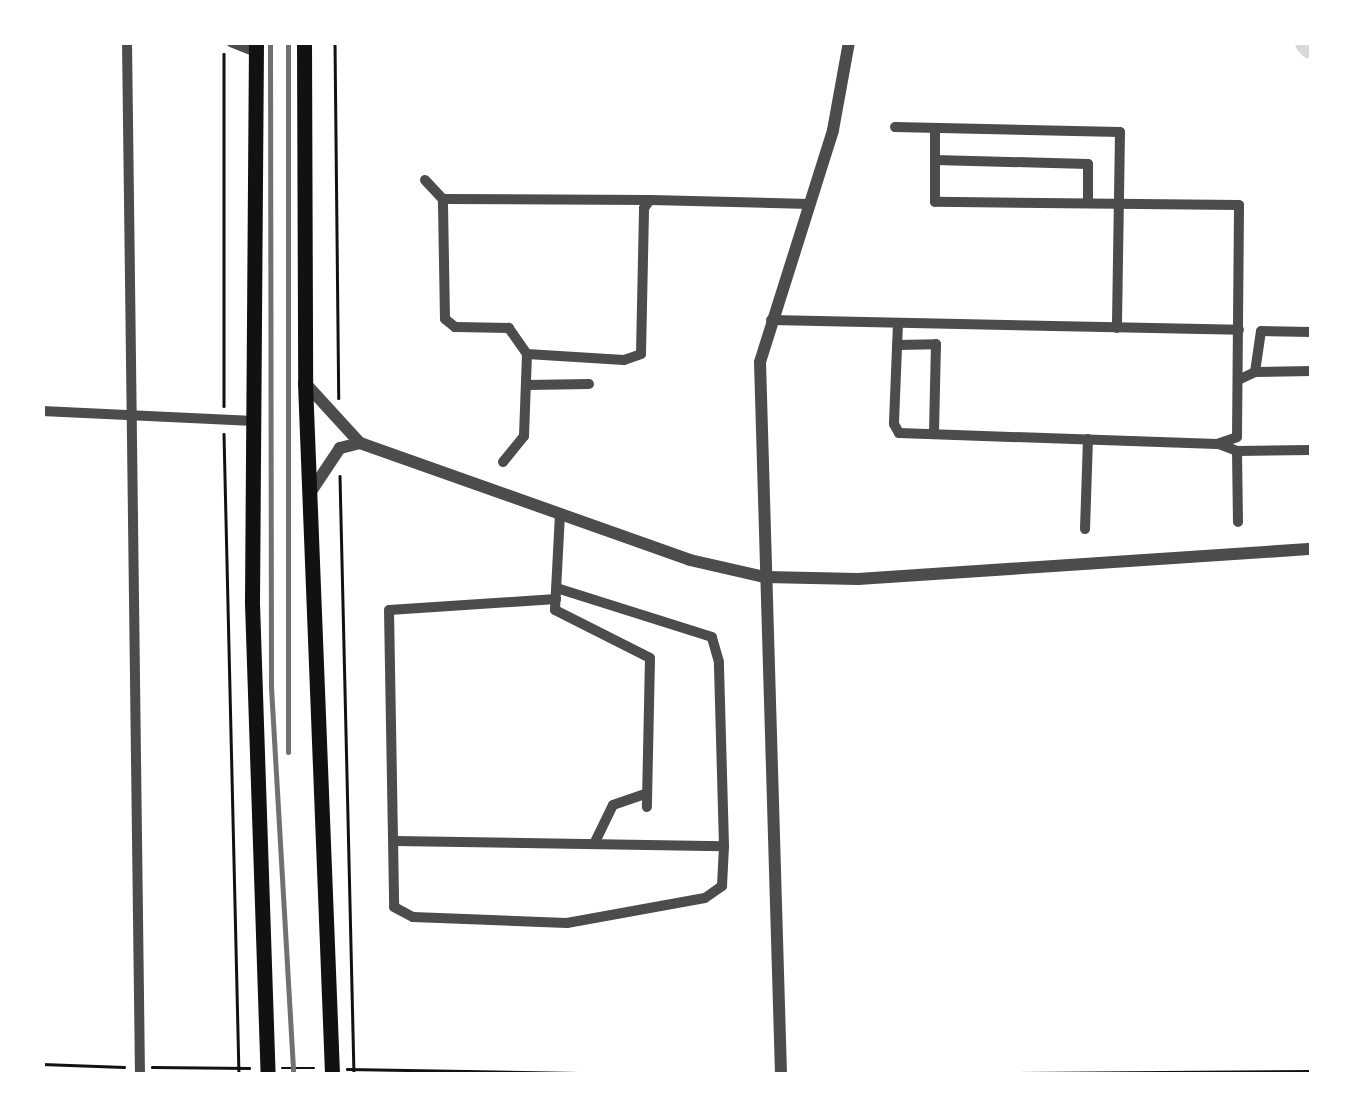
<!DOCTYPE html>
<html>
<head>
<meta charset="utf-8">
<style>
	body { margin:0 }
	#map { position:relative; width:1354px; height:1117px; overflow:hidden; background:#fff; font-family:"Exo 2",sans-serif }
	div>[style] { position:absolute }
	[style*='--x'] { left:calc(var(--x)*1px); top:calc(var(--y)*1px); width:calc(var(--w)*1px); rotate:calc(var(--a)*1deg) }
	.river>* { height:30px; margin:-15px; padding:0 15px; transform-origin:15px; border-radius:15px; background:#d9d9d9 }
	.path>* { height:2.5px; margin:-1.25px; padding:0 1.25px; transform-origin:1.25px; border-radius:1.25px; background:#111 }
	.minor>* { height:10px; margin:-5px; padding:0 5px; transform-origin:5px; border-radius:5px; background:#4c4c4c }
	.tertiary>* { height:12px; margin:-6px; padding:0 6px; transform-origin:6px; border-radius:6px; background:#4c4c4c }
	.primary>* { height:15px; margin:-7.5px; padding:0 7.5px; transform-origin:7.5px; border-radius:7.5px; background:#111 }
	.rail>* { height:5px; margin:-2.5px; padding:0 2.5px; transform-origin:2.5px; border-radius:2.5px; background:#707070 }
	span { translate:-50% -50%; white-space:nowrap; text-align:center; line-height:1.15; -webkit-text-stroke:9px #fff; paint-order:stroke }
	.frame { position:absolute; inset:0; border:45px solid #fff; pointer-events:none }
</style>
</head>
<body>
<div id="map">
	<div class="river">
		<i style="--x:1310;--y:42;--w:3;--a:45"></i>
	</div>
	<div class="path">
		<i style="--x:335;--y:42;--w:356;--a:89.4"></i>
		<i style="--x:224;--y:54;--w:352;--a:90"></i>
		<i style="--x:224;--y:434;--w:640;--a:88.66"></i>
		<i style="--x:340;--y:476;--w:598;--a:88.66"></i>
		<i style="--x:42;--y:1064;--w:82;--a:2.1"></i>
		<i style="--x:152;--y:1067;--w:97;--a:0.6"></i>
		<i style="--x:282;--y:1068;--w:32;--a:0"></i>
		<i style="--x:347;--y:1069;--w:288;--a:1"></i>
		<i style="--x:874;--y:1074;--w:438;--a:-0.4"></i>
	</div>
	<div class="minor">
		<i style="--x:127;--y:42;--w:1032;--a:89.28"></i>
		<i style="--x:231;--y:42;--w:27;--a:22"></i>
		<i style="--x:895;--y:127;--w:225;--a:1.3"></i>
		<i style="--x:1120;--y:132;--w:196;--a:90.9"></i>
		<i style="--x:935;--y:160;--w:153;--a:1.5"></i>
		<i style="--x:1088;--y:164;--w:39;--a:90"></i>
		<i style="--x:425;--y:180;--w:26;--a:47"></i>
		<i style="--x:771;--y:320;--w:468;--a:1.2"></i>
		<i style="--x:898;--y:323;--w:101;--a:92.3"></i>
		<i style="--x:894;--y:424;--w:10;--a:61"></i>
		<i style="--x:899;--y:433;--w:318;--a:2"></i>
		<i style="--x:1217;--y:444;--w:21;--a:-19"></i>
		<i style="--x:1237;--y:437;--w:232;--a:-89.5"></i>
		<i style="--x:1239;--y:205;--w:304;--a:-179.4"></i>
		<i style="--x:935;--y:202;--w:74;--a:-90"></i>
		<i style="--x:897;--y:345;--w:39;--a:-1"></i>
		<i style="--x:936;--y:344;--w:90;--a:91.3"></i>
		<i style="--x:527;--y:354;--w:32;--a:-125"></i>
		<i style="--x:509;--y:328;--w:54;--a:-178.9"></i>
		<i style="--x:455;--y:327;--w:13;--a:-141"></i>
		<i style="--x:445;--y:319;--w:120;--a:-91"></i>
		<i style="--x:443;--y:199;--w:207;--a:0.3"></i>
		<i style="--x:1255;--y:372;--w:41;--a:-81.7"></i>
		<i style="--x:1261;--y:331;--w:51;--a:1.1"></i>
		<i style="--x:1238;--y:380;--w:19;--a:-25"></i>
		<i style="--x:1255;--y:372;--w:57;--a:-1"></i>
		<i style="--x:528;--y:385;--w:61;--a:-0.9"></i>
		<i style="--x:42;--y:411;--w:212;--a:2.7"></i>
		<i style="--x:1219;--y:444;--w:19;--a:21"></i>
		<i style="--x:1237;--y:451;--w:75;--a:-0.8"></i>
		<i style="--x:1237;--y:451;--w:71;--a:89.2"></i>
		<i style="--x:503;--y:462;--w:33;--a:-51"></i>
		<i style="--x:524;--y:436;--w:82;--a:-87.9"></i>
		<i style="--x:527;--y:354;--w:97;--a:3.5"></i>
		<i style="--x:624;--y:360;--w:18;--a:-19"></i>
		<i style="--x:641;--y:354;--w:146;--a:-88.8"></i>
		<i style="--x:644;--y:208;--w:10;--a:-53"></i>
		<i style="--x:650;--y:200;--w:159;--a:1.4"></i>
		<i style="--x:560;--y:514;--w:96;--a:93"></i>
		<i style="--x:555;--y:610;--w:106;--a:26.8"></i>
		<i style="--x:650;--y:658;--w:149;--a:91.2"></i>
		<i style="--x:1085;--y:529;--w:90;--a:-88.1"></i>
		<i style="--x:556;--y:599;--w:167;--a:176.2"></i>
		<i style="--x:389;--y:610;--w:297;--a:89"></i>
		<i style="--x:394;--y:907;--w:21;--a:28"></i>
		<i style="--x:413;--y:917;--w:154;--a:2.2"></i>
		<i style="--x:567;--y:923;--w:140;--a:-10.3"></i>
		<i style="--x:705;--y:898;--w:21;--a:-35"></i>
		<i style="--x:722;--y:886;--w:40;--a:-87.1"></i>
		<i style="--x:395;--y:841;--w:329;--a:0.9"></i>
		<i style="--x:724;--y:846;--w:184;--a:-91.6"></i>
		<i style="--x:719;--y:662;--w:26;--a:-106"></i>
		<i style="--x:712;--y:637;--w:163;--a:-162.5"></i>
		<i style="--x:595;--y:842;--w:41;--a:-64.1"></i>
		<i style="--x:613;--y:805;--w:36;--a:-19"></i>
	</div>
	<div class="tertiary">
		<i style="--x:305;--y:383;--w:81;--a:47.5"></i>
		<i style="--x:360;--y:443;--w:21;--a:166"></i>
		<i style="--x:340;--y:448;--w:54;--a:123.7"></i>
		<i style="--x:360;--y:443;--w:350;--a:19.5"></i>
		<i style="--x:690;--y:560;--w:77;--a:12.8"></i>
		<i style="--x:765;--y:577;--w:93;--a:1.2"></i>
		<i style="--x:858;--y:579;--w:455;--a:-3.8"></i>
		<i style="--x:781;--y:1074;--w:712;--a:-91.69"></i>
		<i style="--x:760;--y:362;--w:243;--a:-72.5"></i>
		<i style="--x:833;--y:130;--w:89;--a:-79.7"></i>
	</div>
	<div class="primary">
		<i style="--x:256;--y:42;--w:561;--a:90.41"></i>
		<i style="--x:252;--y:603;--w:471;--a:88.1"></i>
		<i style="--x:304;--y:42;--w:341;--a:89.8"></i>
		<i style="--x:305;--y:383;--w:692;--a:87.76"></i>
	</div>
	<div class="rail">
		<i style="--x:270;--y:42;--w:645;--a:89.91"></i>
		<i style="--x:271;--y:687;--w:388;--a:86.7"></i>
		<i style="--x:288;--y:752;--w:710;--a:-90"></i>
	</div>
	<div class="frame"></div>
</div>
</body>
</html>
